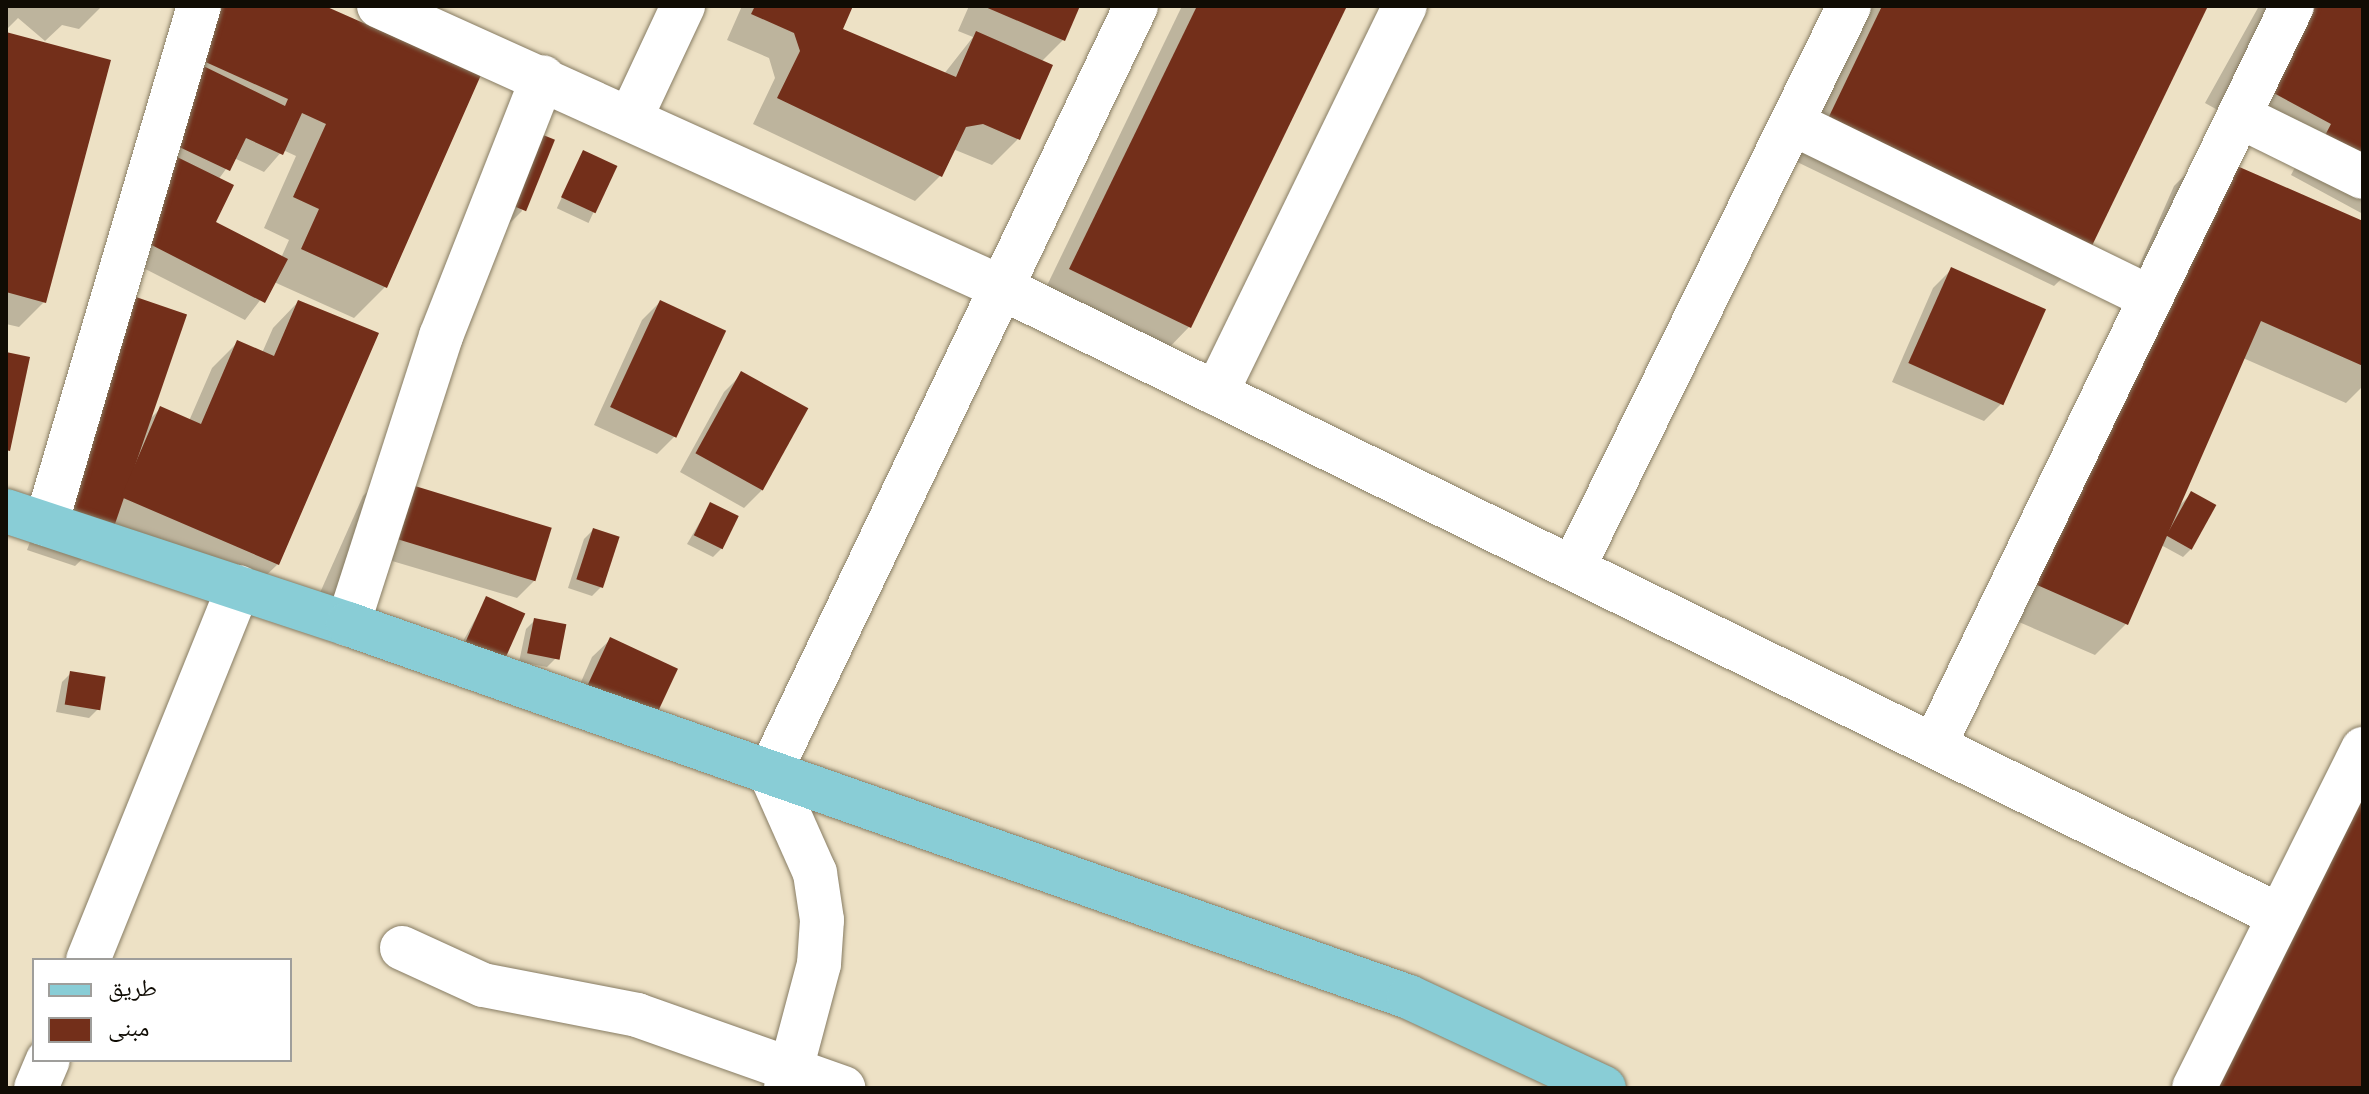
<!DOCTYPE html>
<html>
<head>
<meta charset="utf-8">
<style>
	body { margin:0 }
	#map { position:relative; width:2369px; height:1094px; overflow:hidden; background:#ede1c5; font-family:Montserrat,"Noto Naskh Arabic",sans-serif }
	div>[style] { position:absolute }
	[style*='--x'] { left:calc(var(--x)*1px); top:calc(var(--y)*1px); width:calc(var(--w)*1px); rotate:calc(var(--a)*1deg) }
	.shadow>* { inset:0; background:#0003; transform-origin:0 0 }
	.building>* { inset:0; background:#732f1a; transform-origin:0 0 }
	.roads { filter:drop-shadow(0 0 2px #877c63) drop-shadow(0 0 2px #877c63) }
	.street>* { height:44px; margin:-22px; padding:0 22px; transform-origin:22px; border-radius:22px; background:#fff }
	.primary>* { height:44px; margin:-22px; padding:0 22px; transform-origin:22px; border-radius:22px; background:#89cdd6 }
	span { translate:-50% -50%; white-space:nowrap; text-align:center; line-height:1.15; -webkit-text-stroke:8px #fff; paint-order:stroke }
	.frame { position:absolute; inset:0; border:8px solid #100c04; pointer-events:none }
	.legend { position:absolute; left:32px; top:958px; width:260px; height:104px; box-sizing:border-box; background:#fff; border:2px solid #9f9e9b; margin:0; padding:10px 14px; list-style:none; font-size:24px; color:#100c04 }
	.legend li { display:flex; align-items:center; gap:16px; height:40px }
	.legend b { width:40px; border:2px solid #9f9e9b }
</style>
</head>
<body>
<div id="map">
	<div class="shadow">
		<i style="clip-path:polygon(6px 6px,102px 6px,79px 29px,62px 25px,45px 41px,18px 18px,6px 30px)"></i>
		<i style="clip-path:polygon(evenodd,207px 6px,320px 6px,385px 287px,354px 318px,274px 282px,245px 320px,118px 255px,207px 6px,283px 150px,296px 156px,264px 228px,289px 240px,281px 258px,213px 223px,218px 180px,234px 158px,264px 172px,283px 150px)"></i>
		<i style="clip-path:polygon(742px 6px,851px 6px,841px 30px,944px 74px,973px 37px,958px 31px,969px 6px,1078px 6px,1063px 40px,1041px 62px,1018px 139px,992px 165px,953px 149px,941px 175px,915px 201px,753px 124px,775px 78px,769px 58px,727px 40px)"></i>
		<i style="clip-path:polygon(1182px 6px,1345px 6px,1190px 326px,1159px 358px,1040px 300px)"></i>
		<i style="clip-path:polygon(1868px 6px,2206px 6px,2086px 255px,2054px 286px,1793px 160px)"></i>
		<i style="clip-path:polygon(2259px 6px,2363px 6px,2363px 214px,2291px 175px,2301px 156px,2205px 103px)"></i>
		<i style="clip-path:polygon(6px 34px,44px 302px,19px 327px,6px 324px)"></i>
		<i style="clip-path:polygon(498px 144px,522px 211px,504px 229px)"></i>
		<i style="left:583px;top:152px;width:35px;height:62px;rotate:25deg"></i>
		<i style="clip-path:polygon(2205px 155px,2363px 224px,2363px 386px,2346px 403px,2243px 358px,2177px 508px,2191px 494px,2192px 548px,2183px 557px,2161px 545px,2126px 624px,2095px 655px,1989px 609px,2174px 186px)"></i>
		<i style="clip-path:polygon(1951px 270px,2002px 403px,1984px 421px,1892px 382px,1933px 288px)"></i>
		<i style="clip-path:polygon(298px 302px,278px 564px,252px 589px,101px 541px,75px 566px,27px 550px,111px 325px,144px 425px,160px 409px,189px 421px,212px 368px,238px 342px,262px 353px,273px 328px)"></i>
		<i style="clip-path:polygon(660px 302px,675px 436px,657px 454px,594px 425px,642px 320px)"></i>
		<i style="clip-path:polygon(742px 374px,762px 490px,744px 508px,680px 472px,724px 392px)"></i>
		<i style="clip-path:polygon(381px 478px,346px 613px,307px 622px,363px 496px)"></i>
		<i style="clip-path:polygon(415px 488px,535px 580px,517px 598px,382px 558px)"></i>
		<i style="clip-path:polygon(710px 505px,722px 548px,713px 557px,687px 544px)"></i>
		<i style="clip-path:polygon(593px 530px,601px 587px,592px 596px,568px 588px,584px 539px)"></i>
		<i style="clip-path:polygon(487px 598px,501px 659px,457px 652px)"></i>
		<i style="clip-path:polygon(535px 620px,556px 658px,547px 667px,519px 662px,526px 629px)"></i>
		<i style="clip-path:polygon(611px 639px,676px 669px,570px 707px,592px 657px)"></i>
		<i style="clip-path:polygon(71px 673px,98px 709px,89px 718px,56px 712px,62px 682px)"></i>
	</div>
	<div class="building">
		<i style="clip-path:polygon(223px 6px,325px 6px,481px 75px,387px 288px,301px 249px,319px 209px,293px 197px,326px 124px,302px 113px,283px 155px,246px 138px,230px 171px,156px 136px,189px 59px,285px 106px,288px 99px,190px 55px)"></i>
		<i style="clip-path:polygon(755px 6px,853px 6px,843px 29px,956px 77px,976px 31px,1053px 65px,1020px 140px,983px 124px,966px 127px,942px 177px,777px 98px,800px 51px,794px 33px,751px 14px)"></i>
		<i style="clip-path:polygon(983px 6px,1080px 6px,1065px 41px)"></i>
		<i style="clip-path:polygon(1197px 6px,1347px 6px,1191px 328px,1069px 269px)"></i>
		<i style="clip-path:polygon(1882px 6px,2208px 6px,2087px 256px,1823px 129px)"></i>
		<i style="clip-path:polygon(2271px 6px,2363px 6px,2363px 166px,2321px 143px,2331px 124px,2235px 72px)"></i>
		<i style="clip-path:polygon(6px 32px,111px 60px,46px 303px,6px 292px)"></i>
		<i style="left:516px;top:124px;width:42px;height:77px;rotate:22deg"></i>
		<i style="left:583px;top:150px;width:38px;height:52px;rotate:25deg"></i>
		<i style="clip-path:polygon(2205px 152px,2363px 221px,2363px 366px,2261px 321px,2128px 625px,2019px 577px)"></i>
		<i style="clip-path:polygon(175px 156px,234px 185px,216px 222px,288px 259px,265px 303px,134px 236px)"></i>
		<i style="left:1951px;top:267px;width:104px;height:105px;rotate:24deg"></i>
		<i style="left:136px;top:297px;width:54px;height:243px;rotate:19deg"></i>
		<i style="clip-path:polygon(298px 300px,379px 333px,279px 565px,121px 497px,160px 406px,201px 424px,237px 340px,274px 356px)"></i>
		<i style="left:660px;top:300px;width:73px;height:118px;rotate:25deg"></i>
		<i style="clip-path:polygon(6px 352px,30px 357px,10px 451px,6px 450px)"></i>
		<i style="left:741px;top:371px;width:77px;height:94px;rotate:29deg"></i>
		<i style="left:415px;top:486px;width:143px;height:56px;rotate:17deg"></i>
		<i style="left:2191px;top:491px;width:29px;height:51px;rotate:29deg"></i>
		<i style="left:710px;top:502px;width:32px;height:37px;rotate:26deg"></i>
		<i style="left:593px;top:528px;width:28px;height:54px;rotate:18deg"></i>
		<i style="left:486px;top:596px;width:43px;height:51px;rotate:24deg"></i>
		<i style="left:534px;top:618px;width:33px;height:36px;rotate:11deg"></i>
		<i style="left:610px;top:637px;width:75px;height:57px;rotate:25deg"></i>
		<i style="left:70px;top:671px;width:36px;height:34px;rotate:9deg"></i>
		<i style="clip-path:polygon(2363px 749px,2363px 1088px,2216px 1088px)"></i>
	</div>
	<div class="roads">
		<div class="street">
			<i style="--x:379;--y:6;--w:679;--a:24.34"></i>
			<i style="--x:998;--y:286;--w:1428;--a:26.17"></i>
			<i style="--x:2239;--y:116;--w:138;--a:26.2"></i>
			<i style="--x:631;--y:117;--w:123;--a:-64.9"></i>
			<i style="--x:1792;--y:123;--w:399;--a:26"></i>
			<i style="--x:1216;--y:393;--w:431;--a:-64"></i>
			<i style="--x:46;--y:524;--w:540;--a:-73.54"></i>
			<i style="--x:1573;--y:568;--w:626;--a:-63.84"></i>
			<i style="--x:348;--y:624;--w:303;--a:-72.1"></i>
			<i style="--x:441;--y:336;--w:278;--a:-68.5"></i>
			<i style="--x:1934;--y:746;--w:822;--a:-64.18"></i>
			<i style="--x:402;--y:948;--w:89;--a:24.6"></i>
			<i style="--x:483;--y:985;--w:157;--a:11"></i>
			<i style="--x:637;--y:1015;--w:219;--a:19.5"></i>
			<i style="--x:88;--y:960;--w:402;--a:-68"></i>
			<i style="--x:36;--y:1088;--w:30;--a:-67"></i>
			<i style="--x:786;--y:1088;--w:128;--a:-75.1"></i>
			<i style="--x:819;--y:964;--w:44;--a:-86.1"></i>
			<i style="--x:822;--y:920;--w:48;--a:-98.5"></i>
			<i style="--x:815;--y:873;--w:111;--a:-114"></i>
			<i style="--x:770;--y:772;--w:849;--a:-64.46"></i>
			<i style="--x:2194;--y:1088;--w:379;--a:-63.5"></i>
		</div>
		<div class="primary">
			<i style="--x:6;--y:511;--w:360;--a:18.3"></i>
			<i style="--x:348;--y:624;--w:1125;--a:19.37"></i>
			<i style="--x:1409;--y:997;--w:215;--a:25"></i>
		</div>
	</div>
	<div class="frame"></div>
	<ul class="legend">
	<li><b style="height:10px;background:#89cdd6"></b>طريق</li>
	<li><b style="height:22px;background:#732f1a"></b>مبنى</li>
	</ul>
</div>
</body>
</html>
